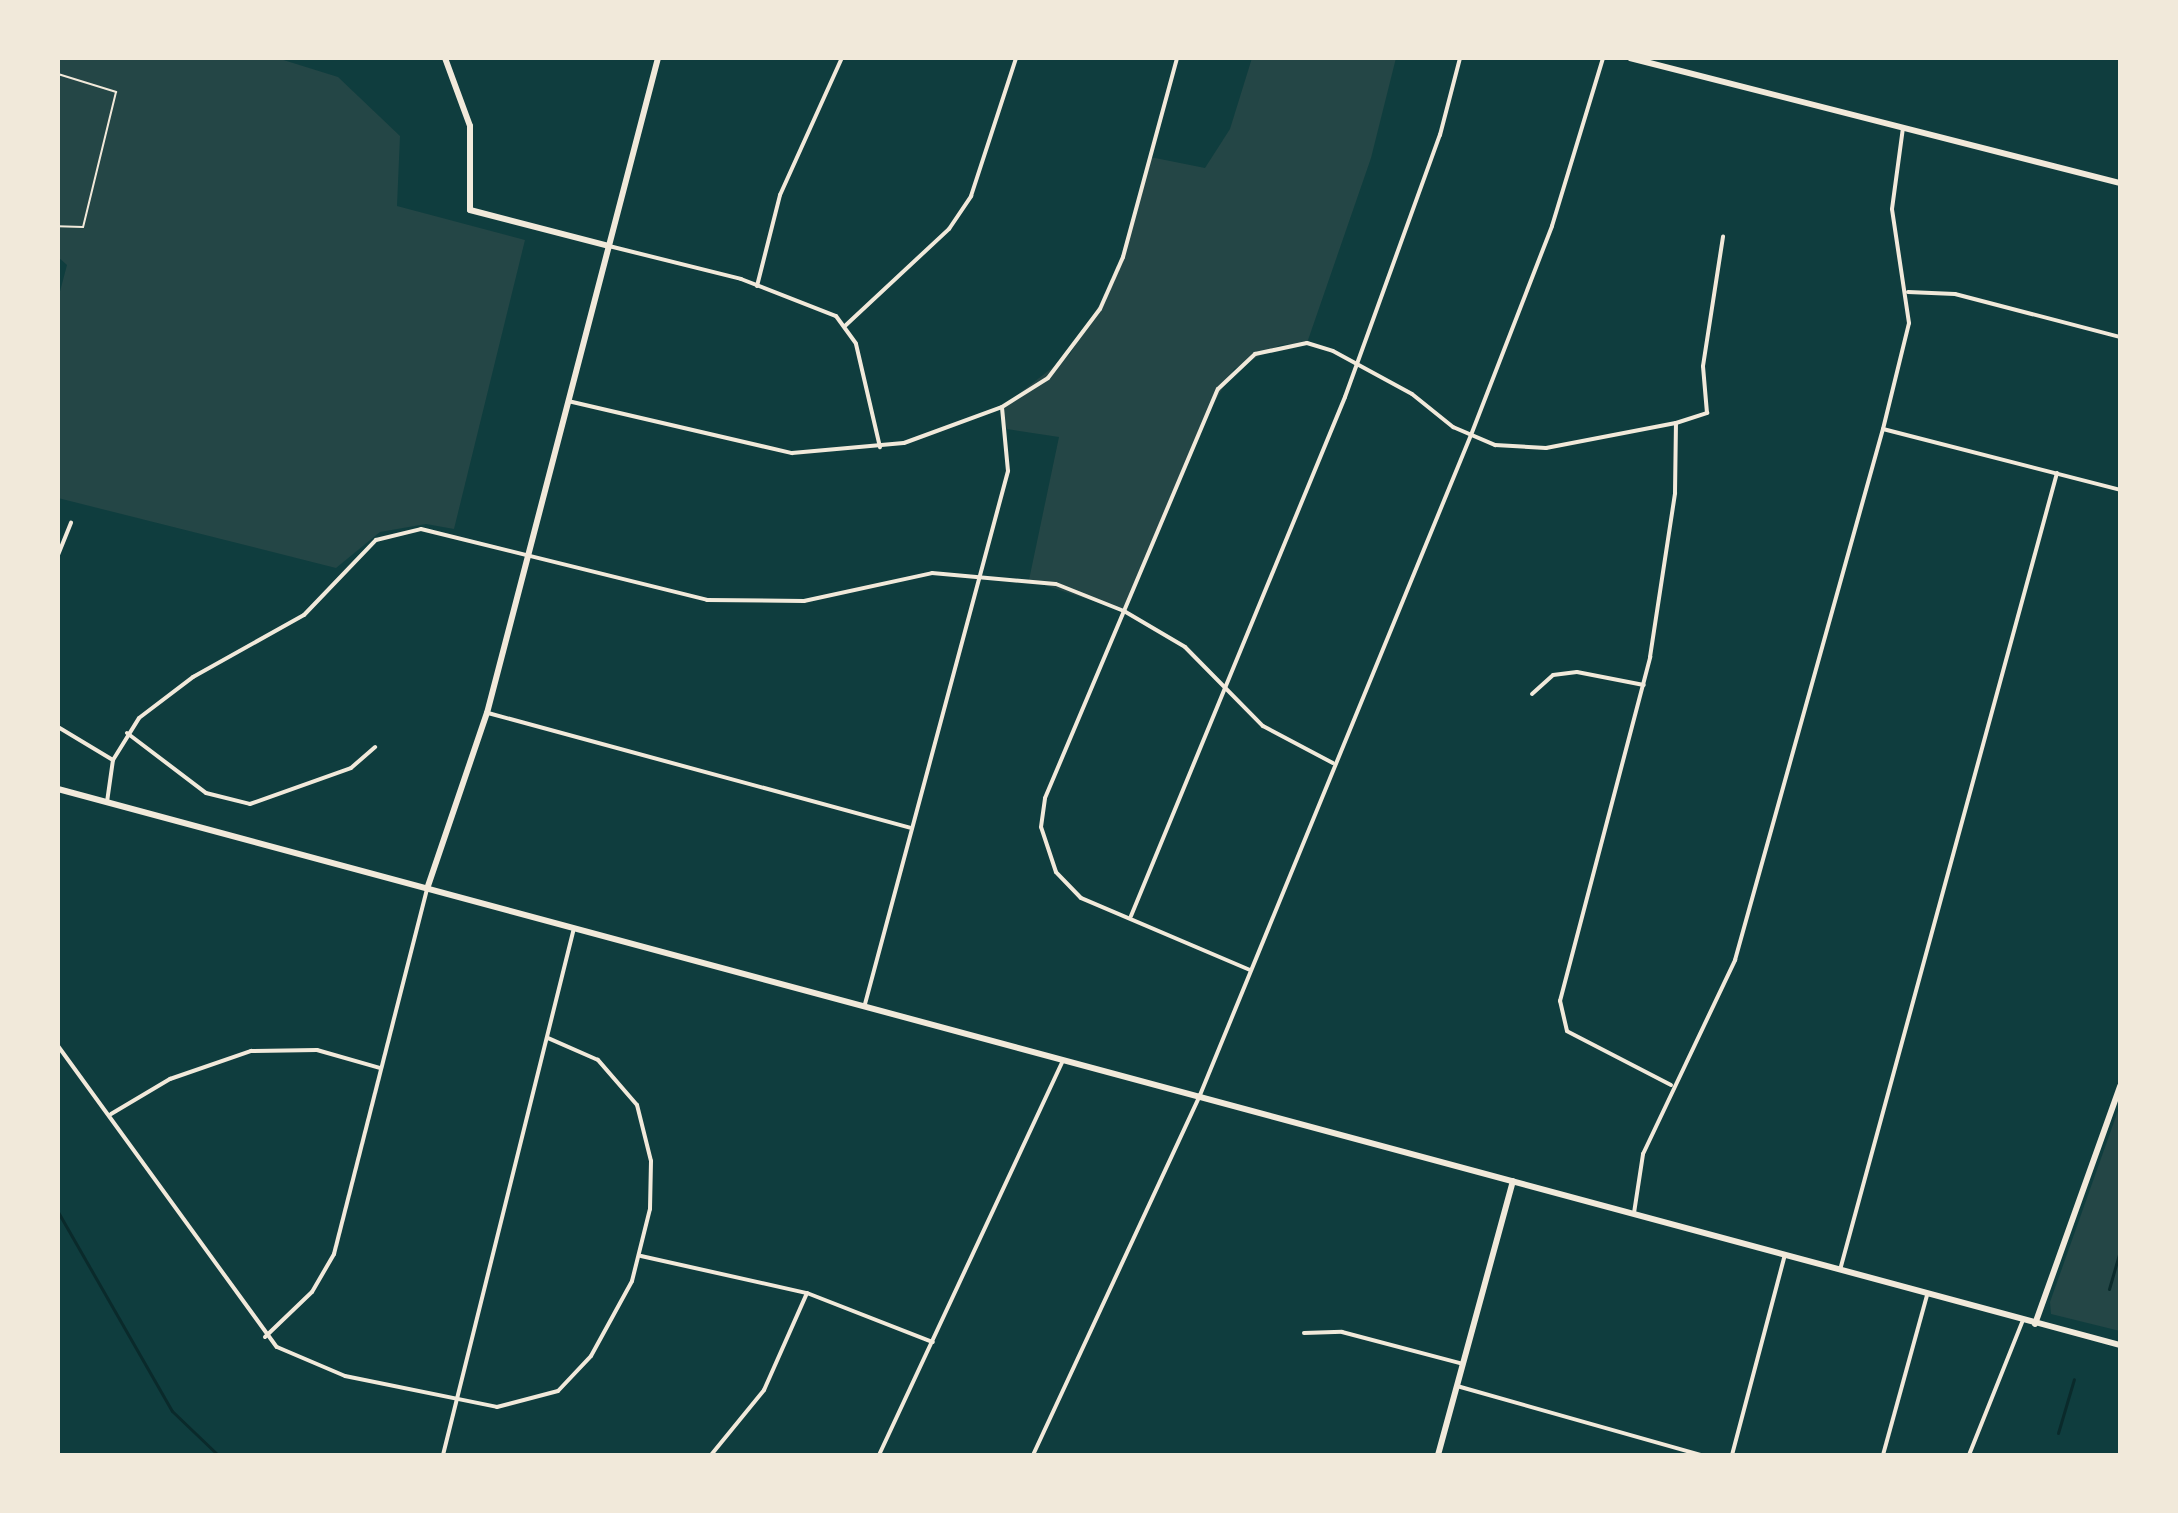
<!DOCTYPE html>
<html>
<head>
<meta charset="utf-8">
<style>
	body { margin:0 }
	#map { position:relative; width:2178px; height:1513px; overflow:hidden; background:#0f3d3e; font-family:Signika,sans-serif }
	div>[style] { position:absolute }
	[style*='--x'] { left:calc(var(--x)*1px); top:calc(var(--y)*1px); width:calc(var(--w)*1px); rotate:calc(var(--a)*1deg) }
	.green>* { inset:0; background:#244646 }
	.stream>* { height:3px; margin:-1.5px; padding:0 1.5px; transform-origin:1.5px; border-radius:1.5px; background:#0a2a2b }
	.service>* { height:2px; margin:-1px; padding:0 1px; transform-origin:1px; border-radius:1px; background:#f1e9da }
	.minor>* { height:4px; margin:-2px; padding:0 2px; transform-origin:2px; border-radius:2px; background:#f1e9da }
	.tertiary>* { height:6px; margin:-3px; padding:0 3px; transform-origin:3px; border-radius:3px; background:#f1e9da }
	.secondary>* { height:6px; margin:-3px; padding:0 3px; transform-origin:3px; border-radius:3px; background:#f1e9da }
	span { translate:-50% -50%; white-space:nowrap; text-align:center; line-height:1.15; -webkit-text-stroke:7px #f1e9da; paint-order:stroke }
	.frame { position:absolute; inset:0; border:60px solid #f1e9da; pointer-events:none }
</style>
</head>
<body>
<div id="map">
	<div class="green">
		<i style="clip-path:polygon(58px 58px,277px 58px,338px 77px,400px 136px,397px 206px,525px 240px,454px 529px,426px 524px,380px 532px,336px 568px,58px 498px,58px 299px,67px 265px,58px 257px)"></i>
		<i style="clip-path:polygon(1252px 58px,1396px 58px,1371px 158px,1307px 343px,1280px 345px,1234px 369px,1208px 413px,1124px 611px,1029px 580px,1059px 437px,1007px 429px,1002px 407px,1070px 354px,1114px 280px,1150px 157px,1205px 168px,1230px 129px)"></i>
		<i style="clip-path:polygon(2120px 1105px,2120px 1331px,2051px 1314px,2050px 1302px)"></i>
	</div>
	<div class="stream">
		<i style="--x:58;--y:1212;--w:229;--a:60.2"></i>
		<i style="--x:172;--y:1411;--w:64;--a:43.7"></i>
		<i style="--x:2109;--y:1289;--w:40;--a:-74"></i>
		<i style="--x:2058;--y:1433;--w:56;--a:-73.5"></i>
	</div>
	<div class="service">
		<i style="--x:58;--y:74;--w:61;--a:17.2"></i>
		<i style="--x:116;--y:92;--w:139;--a:103.7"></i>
		<i style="--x:83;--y:227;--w:25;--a:-178"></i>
	</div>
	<div class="minor">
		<i style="--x:609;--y:246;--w:136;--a:14"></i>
		<i style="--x:741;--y:279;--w:102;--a:21.3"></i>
		<i style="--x:836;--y:316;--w:34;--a:54"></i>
		<i style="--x:856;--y:344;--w:106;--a:76.9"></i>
		<i style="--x:757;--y:286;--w:94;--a:-75.8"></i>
		<i style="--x:780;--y:195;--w:150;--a:-65.7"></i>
		<i style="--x:1908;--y:292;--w:47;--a:2.4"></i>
		<i style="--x:1955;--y:294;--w:171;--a:14.6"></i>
		<i style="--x:846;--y:325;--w:141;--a:-43"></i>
		<i style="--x:949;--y:229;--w:40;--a:-56"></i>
		<i style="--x:971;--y:196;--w:145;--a:-71.9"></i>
		<i style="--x:568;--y:401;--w:230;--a:13.1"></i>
		<i style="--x:792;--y:453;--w:112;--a:-5.1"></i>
		<i style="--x:904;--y:443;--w:104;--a:-20.2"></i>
		<i style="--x:1002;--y:407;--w:54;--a:-32.2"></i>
		<i style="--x:1048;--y:378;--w:86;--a:-53"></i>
		<i style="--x:1100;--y:309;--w:57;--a:-66.1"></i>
		<i style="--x:1123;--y:257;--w:206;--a:-74.8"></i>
		<i style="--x:1883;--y:429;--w:245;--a:14.4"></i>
		<i style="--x:58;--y:555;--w:35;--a:-68"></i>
		<i style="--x:1532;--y:694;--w:28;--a:-42"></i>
		<i style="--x:1553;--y:675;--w:24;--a:-7"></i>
		<i style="--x:1577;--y:672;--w:68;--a:11"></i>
		<i style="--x:488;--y:713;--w:437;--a:15.2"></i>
		<i style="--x:58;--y:727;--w:64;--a:31"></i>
		<i style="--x:127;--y:733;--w:99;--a:37.2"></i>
		<i style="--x:206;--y:793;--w:45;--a:14"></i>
		<i style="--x:250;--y:804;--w:107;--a:-19.6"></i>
		<i style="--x:351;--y:768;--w:32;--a:-41"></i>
		<i style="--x:107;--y:802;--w:42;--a:-81.9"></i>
		<i style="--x:113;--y:760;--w:49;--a:-58.2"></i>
		<i style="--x:139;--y:718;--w:68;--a:-37.2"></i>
		<i style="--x:193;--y:677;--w:127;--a:-29.2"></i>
		<i style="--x:304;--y:615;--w:104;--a:-46.2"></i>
		<i style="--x:376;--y:540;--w:46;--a:-13.7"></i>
		<i style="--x:421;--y:529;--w:295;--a:13.9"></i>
		<i style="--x:707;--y:600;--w:97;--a:0.6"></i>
		<i style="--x:804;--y:601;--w:131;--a:-12.3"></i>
		<i style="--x:932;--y:573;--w:124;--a:5.1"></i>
		<i style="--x:1056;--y:584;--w:73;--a:21.7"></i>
		<i style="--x:1124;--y:611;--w:71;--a:30.5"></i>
		<i style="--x:1185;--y:647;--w:111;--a:45.4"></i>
		<i style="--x:1263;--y:726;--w:79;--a:27.9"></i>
		<i style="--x:1131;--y:916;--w:561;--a:-67.59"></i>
		<i style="--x:1345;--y:397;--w:279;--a:-70.1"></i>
		<i style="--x:1440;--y:135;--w:80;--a:-75.4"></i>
		<i style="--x:1250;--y:970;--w:184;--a:-156.9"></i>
		<i style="--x:1081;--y:898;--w:36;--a:-134"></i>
		<i style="--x:1056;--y:872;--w:47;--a:-108.4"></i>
		<i style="--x:1041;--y:827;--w:29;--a:-82"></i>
		<i style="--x:1045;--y:798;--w:444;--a:-67.1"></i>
		<i style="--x:1218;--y:389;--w:51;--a:-43.4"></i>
		<i style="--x:1255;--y:354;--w:53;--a:-11.9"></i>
		<i style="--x:1307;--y:343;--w:27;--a:17"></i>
		<i style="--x:1333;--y:351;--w:90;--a:28.6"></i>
		<i style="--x:1412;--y:394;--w:53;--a:38.8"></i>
		<i style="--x:1453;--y:427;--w:46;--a:23.2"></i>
		<i style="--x:1495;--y:445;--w:51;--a:3.4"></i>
		<i style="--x:1546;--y:448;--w:132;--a:-10.9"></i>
		<i style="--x:1676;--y:423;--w:33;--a:-18"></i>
		<i style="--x:1707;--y:413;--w:47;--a:-94.9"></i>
		<i style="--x:1703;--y:366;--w:131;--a:-81.2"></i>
		<i style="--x:865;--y:1004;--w:552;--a:-74.98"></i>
		<i style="--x:1008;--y:471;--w:64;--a:-95.4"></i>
		<i style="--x:58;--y:1046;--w:372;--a:54"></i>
		<i style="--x:277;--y:1347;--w:74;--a:23.1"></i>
		<i style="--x:345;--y:1376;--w:155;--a:11.5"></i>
		<i style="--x:497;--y:1407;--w:63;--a:-14.7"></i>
		<i style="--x:558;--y:1391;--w:48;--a:-46.7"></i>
		<i style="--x:591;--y:1356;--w:85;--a:-61.3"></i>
		<i style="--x:632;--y:1281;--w:74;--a:-76"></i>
		<i style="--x:650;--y:1209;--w:48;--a:-88.8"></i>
		<i style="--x:651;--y:1161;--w:58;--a:-104"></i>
		<i style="--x:637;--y:1105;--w:60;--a:-130.9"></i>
		<i style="--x:598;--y:1060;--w:55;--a:-156.3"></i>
		<i style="--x:1671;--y:1085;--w:117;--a:-152.6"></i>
		<i style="--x:1567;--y:1031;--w:31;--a:-103"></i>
		<i style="--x:1560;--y:1001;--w:356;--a:-75.3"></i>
		<i style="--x:1650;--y:657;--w:166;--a:-81.3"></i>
		<i style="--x:1675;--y:493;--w:70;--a:-89.2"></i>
		<i style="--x:111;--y:1114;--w:69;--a:-30.7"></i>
		<i style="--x:170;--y:1079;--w:86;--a:-19.1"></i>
		<i style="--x:251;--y:1051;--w:66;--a:-0.9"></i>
		<i style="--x:317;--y:1050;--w:66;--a:15.9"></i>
		<i style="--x:1634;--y:1213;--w:60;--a:-81.3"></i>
		<i style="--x:1643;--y:1154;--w:215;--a:-64.6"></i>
		<i style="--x:1735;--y:960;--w:551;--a:-74.43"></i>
		<i style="--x:1883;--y:429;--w:109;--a:-76.2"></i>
		<i style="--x:1909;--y:323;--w:115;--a:-98.5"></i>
		<i style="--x:1892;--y:209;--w:82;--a:-82.3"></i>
		<i style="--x:641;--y:1256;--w:170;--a:12.6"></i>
		<i style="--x:807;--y:1293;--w:135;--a:21.3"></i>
		<i style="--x:1840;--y:1270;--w:826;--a:-74.77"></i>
		<i style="--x:1304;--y:1333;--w:38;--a:-2"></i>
		<i style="--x:1342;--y:1332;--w:125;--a:14.8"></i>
		<i style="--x:265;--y:1337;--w:65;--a:-43.8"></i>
		<i style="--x:312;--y:1292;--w:44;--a:-59.9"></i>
		<i style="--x:334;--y:1254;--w:378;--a:-75.7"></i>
		<i style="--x:1457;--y:1386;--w:254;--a:15.8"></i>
		<i style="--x:443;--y:1455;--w:543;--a:-76.04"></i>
		<i style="--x:711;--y:1455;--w:84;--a:-50.8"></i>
		<i style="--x:764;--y:1390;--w:106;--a:-66.1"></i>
		<i style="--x:879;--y:1455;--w:435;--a:-65"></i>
		<i style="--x:1033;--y:1455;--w:397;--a:-65.1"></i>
		<i style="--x:1200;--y:1095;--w:713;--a:-67.68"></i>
		<i style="--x:1471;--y:435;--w:224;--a:-68.8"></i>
		<i style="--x:1552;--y:226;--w:176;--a:-73.1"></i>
		<i style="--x:1732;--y:1455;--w:207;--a:-75.2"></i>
		<i style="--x:1883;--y:1455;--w:166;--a:-74.6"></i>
		<i style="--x:1969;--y:1455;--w:145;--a:-68.2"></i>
	</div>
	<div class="tertiary">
		<i style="--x:445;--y:58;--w:72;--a:69.8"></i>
		<i style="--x:470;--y:126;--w:84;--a:90"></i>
		<i style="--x:470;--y:210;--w:144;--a:14.5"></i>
		<i style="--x:1630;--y:58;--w:506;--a:14.31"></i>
		<i style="--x:428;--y:886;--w:183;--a:-71.2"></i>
		<i style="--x:487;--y:713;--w:677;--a:-75.37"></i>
		<i style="--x:2035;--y:1324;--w:253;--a:-70.3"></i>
		<i style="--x:1438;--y:1455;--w:284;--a:-74.7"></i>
	</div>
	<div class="secondary">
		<i style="--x:58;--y:789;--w:2136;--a:15.09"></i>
	</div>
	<div class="frame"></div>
</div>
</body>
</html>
